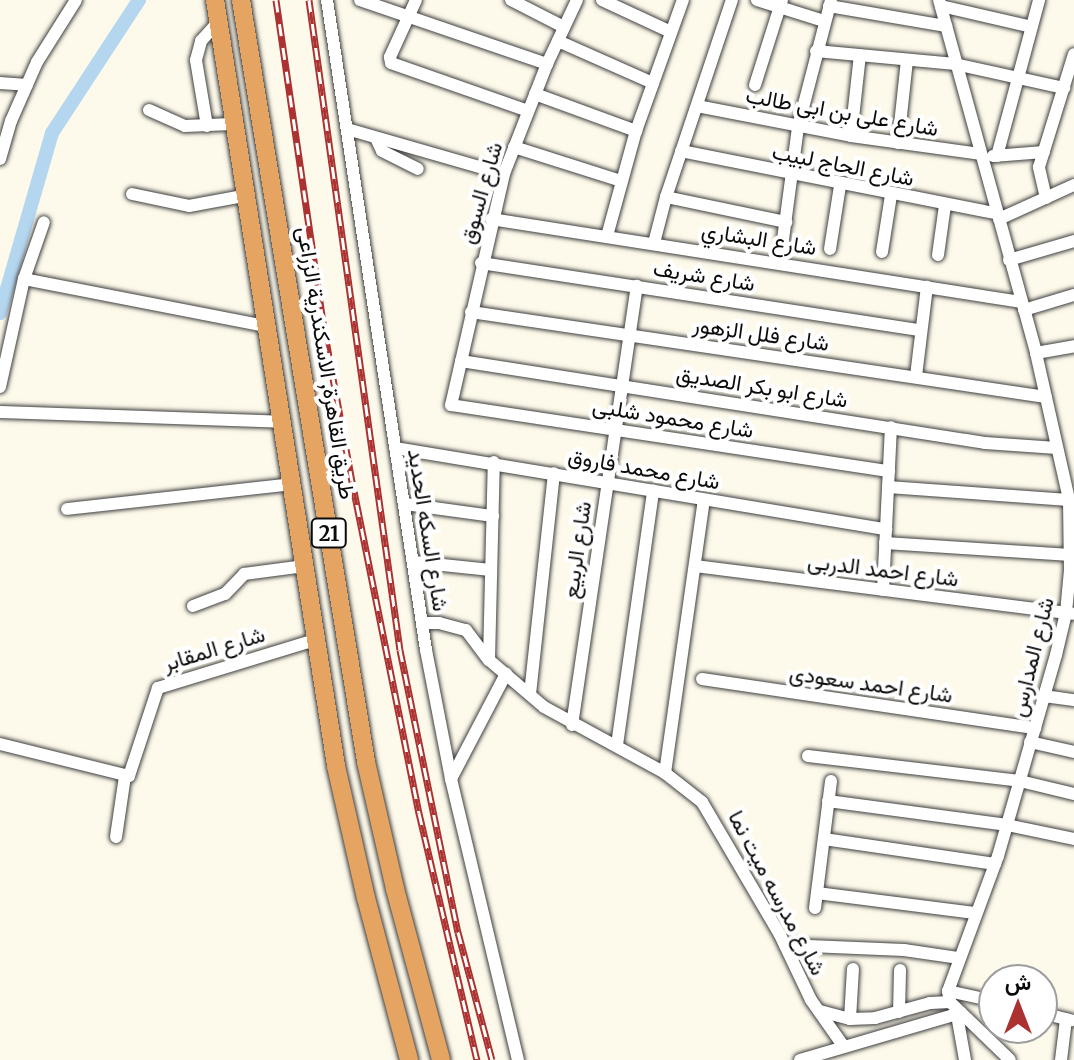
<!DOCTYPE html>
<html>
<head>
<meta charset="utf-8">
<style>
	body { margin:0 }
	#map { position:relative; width:1074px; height:1060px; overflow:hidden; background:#fdfaeb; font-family:Merriweather,Vazirmatn,serif }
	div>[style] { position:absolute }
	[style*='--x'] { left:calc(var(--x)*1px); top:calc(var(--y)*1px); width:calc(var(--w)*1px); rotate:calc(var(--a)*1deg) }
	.canal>* { height:14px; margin:-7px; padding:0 7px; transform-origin:7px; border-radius:7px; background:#b5d6ef }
	.roads { filter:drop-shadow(0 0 2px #3e3e3e) drop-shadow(0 0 2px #3e3e3e) }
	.minor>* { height:12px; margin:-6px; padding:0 6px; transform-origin:6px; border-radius:6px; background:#fff }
	.highway>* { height:18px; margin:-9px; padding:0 9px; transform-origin:9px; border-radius:9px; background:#e5a461 }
	.rail>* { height:7px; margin-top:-3.5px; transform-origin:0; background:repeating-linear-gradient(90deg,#fff 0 12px,#ac3232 0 24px); box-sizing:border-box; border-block:2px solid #ac3232 }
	span { translate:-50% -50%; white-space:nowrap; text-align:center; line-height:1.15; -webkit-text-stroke:8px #fff; paint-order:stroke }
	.shield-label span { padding:2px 6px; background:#fff; border:2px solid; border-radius:6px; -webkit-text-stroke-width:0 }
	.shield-label { font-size:20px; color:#0b0b0b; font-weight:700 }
	.street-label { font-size:22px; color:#0b0b0b }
	.north { position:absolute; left:978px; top:964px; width:80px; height:80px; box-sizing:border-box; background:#fff; border:2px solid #9d9d9d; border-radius:50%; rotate:0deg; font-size:22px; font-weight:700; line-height:32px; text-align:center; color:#0b0b0b }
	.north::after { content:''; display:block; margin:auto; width:28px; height:36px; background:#ac3232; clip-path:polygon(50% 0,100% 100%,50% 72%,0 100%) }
</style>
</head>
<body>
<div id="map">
	<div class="canal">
		<i style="--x:0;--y:313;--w:187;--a:-73.9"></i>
		<i style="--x:52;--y:133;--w:159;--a:-56.8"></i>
	</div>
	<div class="roads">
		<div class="minor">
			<i style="--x:327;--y:0;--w:657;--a:81.34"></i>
			<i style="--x:426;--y:650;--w:131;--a:79"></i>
			<i style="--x:451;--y:779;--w:289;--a:76.6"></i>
			<i style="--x:360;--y:0;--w:198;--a:18.9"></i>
			<i style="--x:416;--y:0;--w:63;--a:114.5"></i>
			<i style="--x:390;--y:57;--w:6;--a:81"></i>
			<i style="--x:391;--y:63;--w:145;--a:19.3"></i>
			<i style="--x:511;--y:0;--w:59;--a:27"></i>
			<i style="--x:577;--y:0;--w:71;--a:115.1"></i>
			<i style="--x:547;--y:64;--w:118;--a:111.4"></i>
			<i style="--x:504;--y:174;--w:237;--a:102.9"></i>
			<i style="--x:451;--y:405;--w:443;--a:8.6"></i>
			<i style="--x:602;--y:0;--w:76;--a:24.9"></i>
			<i style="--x:757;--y:0;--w:70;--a:17.4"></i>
			<i style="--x:939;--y:0;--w:366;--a:74.6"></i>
			<i style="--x:1036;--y:353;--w:151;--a:77.3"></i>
			<i style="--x:1069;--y:500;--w:70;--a:89.2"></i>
			<i style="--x:1070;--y:570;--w:43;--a:95.3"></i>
			<i style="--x:1066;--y:613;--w:43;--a:103.4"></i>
			<i style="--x:1056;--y:655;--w:209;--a:106.1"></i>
			<i style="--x:998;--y:856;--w:144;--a:110.3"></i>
			<i style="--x:948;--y:991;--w:11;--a:80"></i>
			<i style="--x:950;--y:1002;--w:83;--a:44"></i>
			<i style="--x:829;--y:6;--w:119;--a:9.7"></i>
			<i style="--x:941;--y:6;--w:93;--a:13"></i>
			<i style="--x:558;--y:41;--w:104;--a:23.9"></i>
			<i style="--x:816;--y:51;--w:140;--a:5.3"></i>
			<i style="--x:955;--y:64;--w:112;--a:12.4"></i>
			<i style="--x:0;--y:83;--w:27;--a:4"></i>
			<i style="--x:755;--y:85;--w:89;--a:-72.4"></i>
			<i style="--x:535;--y:94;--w:108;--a:20.1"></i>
			<i style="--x:697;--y:106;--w:157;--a:11"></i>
			<i style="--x:851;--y:136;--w:130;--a:7.9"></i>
			<i style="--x:149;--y:110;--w:39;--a:24"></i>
			<i style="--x:185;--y:126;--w:47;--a:-2.4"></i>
			<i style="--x:207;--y:126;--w:67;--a:-99.5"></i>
			<i style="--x:196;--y:60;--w:20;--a:-75"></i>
			<i style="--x:201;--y:41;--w:27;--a:-48"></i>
			<i style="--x:347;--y:129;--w:163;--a:16"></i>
			<i style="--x:851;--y:136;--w:81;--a:-83.7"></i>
			<i style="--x:376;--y:138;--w:14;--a:65"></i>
			<i style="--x:382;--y:151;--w:40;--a:26.6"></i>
			<i style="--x:898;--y:143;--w:83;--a:-83.8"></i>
			<i style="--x:514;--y:147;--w:112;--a:17.6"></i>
			<i style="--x:681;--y:151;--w:323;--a:11.2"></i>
			<i style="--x:993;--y:156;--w:51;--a:-4.5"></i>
			<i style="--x:997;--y:156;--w:162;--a:-74.9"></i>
			<i style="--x:0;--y:159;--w:40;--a:-74"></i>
			<i style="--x:11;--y:121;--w:64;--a:-66.2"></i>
			<i style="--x:37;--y:62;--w:73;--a:-57.8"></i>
			<i style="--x:132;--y:194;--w:58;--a:11.9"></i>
			<i style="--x:189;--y:206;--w:55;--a:-10.5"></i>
			<i style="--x:666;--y:197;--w:123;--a:11.8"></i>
			<i style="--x:1046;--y:198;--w:32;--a:-103"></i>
			<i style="--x:1039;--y:167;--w:118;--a:-72.8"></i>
			<i style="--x:491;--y:219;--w:536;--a:8.9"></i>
			<i style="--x:999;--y:219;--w:82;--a:-24.4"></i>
			<i style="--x:607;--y:236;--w:109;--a:-74.6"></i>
			<i style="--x:636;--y:131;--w:139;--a:-70.3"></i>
			<i style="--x:654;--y:243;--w:48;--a:-75.4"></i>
			<i style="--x:666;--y:197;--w:208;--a:-71.5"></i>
			<i style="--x:830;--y:249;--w:64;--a:-81"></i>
			<i style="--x:882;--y:252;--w:58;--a:-81"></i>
			<i style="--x:938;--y:255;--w:50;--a:-82"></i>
			<i style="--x:1009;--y:260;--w:68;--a:-16.3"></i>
			<i style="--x:780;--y:262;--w:136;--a:-82.4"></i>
			<i style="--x:798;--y:127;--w:131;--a:-75.4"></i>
			<i style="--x:481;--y:263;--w:445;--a:8.7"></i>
			<i style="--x:24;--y:279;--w:247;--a:11"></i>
			<i style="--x:1024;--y:310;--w:52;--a:-16.7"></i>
			<i style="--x:471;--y:312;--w:581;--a:8.41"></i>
			<i style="--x:1036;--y:353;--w:39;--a:-10"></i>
			<i style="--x:461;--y:361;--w:530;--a:8.89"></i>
			<i style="--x:985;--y:443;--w:72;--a:4"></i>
			<i style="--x:916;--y:376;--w:90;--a:-83"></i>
			<i style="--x:0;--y:387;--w:111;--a:-77.5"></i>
			<i style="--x:24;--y:279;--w:60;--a:-70.7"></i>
			<i style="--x:0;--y:412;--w:283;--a:2"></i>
			<i style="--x:395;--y:448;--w:498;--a:9.4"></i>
			<i style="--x:888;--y:487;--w:181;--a:4.1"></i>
			<i style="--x:405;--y:504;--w:89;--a:7.8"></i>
			<i style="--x:67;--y:509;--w:226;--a:-6.3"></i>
			<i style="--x:885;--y:543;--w:186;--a:3.7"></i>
			<i style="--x:414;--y:562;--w:77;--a:5.9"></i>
			<i style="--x:695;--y:566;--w:381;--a:7.2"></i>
			<i style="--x:883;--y:590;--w:163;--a:-87.2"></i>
			<i style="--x:193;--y:606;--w:34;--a:-21"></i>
			<i style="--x:225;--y:594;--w:28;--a:-46"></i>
			<i style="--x:244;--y:574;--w:61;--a:-7.6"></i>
			<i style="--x:422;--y:623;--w:17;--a:0"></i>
			<i style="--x:439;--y:623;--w:28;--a:15"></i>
			<i style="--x:466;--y:630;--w:38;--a:53"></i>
			<i style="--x:489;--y:660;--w:72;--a:40.5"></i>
			<i style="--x:544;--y:707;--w:138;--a:28.6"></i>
			<i style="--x:665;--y:773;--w:47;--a:38.1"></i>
			<i style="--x:702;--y:802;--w:154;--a:59.6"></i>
			<i style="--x:780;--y:935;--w:72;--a:64.5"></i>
			<i style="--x:811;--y:1000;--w:57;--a:54.9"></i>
			<i style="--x:489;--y:660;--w:198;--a:-88.6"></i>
			<i style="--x:702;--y:679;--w:337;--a:8.4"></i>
			<i style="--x:530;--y:694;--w:222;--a:-83.8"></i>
			<i style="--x:1044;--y:696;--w:30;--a:8"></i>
			<i style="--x:572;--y:725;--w:444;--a:-81.6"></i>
			<i style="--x:1030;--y:742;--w:45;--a:12.8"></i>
			<i style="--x:0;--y:744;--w:133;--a:13.9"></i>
			<i style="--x:129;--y:776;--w:93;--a:-71.8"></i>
			<i style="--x:158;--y:688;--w:164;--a:-17"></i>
			<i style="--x:617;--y:745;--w:257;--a:-81.9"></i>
			<i style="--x:808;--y:756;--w:213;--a:6.7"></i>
			<i style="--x:1020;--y:781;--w:56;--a:13.5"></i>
			<i style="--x:665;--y:773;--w:276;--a:-81.9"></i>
			<i style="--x:451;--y:779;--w:119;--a:-62.4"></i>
			<i style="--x:828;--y:801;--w:181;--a:7.6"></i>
			<i style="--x:1007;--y:825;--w:68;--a:11.8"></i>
			<i style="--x:116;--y:837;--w:62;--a:-81.6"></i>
			<i style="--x:824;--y:839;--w:173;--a:8.3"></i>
			<i style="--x:817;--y:893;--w:159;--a:7.2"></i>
			<i style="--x:815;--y:908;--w:128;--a:-82.8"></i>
			<i style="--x:785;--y:945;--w:119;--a:2.4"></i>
			<i style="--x:904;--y:950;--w:56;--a:8.3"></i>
			<i style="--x:948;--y:991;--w:47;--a:12.3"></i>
			<i style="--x:820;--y:1011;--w:31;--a:15"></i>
			<i style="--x:850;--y:1019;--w:25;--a:-2"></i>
			<i style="--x:875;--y:1018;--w:57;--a:-15.3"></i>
			<i style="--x:930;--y:1003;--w:20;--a:-3"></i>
			<i style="--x:899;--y:1012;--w:42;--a:-88.6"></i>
			<i style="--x:1042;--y:1013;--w:30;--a:14"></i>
			<i style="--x:957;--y:1015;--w:46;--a:79.9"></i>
			<i style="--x:850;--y:1019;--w:50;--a:-86.6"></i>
			<i style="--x:800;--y:1060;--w:168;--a:-16.3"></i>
			<i style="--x:1061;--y:1060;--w:41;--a:-83"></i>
		</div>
		<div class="highway">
			<i style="--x:215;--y:0;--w:775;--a:81.02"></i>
			<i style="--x:336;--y:766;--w:135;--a:77.2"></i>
			<i style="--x:366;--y:898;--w:168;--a:75.1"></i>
			<i style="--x:241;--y:0;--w:772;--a:80.68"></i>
			<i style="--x:366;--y:762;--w:130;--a:77.1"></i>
			<i style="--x:395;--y:889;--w:177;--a:74.9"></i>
		</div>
	</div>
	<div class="rail">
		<i style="--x:276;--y:0;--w:332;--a:81.7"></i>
		<i style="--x:324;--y:329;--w:155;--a:79.6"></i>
		<i style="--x:352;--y:481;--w:339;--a:78.6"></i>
		<i style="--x:419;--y:813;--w:254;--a:76.8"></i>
		<i style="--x:309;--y:0;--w:656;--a:82.03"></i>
		<i style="--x:400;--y:650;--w:288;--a:78.4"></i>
		<i style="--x:458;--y:932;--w:132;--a:75.1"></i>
	</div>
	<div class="shield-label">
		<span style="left:329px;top:533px">21</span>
	</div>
	<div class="street-label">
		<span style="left:842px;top:112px;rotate:10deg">شارع على بن ابى طالب</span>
		<span style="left:843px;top:165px;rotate:11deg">شارع الحاج لبيب</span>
		<span style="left:481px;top:193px;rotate:-74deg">شارع السوق</span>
		<span style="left:759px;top:239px;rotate:9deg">شارع البشاري</span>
		<span style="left:704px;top:276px;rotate:9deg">شارع شريف</span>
		<span style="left:761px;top:334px;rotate:8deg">شارع فلل الزهور</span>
		<span style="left:326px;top:363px;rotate:81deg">طريق القاهرة, الاسكندرية الزراعى</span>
		<span style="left:762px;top:387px;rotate:9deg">شارع ابو بكر الصديق</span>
		<span style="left:673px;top:418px;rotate:9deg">شارع محمود شلبى</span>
		<span style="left:644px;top:469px;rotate:10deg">شارع محمد فاروق</span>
		<span style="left:428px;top:530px;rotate:81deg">شارع السكه الحديد</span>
		<span style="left:577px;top:550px;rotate:-82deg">شارع الربيع</span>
		<span style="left:883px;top:570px;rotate:7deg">شارع احمد الدربى</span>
		<span style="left:214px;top:649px;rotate:-17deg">شارع المقابر</span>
		<span style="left:1032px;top:657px;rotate:-76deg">شارع المدارس</span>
		<span style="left:871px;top:684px;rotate:8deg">شارع احمد سعودى</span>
		<span style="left:777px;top:893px;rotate:62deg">شارع مدرسه ميت نما</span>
	</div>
	<div class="north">ش</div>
</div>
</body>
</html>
